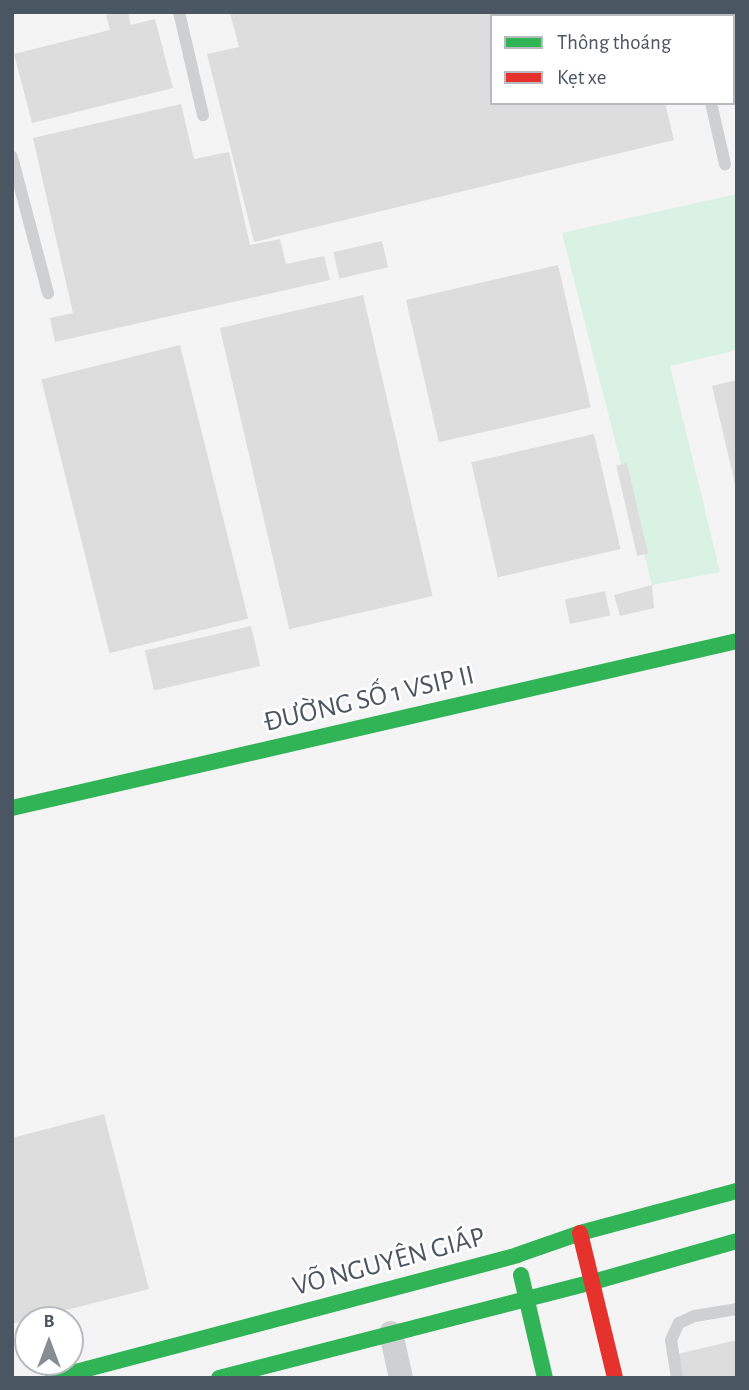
<!DOCTYPE html>
<html>
<head>
<meta charset="utf-8">
<style>
	body { margin:0 }
	#map { position:relative; width:749px; height:1390px; overflow:hidden; background:#f4f4f4; font-family:"Alegreya Sans",sans-serif }
	div>[style] { position:absolute }
	[style*='--x'] { left:calc(var(--x)*1px); top:calc(var(--y)*1px); width:calc(var(--w)*1px); rotate:calc(var(--a)*1deg) }
	.green>* { inset:0; background:#d9f2e3 }
	.building>* { inset:0; background:#ddddde; transform-origin:0 0 }
	.lane>* { height:12px; margin:-6px; padding:0 6px; transform-origin:6px; border-radius:6px; background:#ced0d2 }
	.street>* { height:24px; margin:-12px; padding:0 12px; transform-origin:12px; border-radius:12px; background:#ced0d2 }
	.fast>* { height:16px; margin:-8px; padding:0 8px; transform-origin:8px; border-radius:8px; background:#30b455 }
	.jam>* { height:16px; margin:-8px; padding:0 8px; transform-origin:8px; border-radius:8px; background:#e5322d }
	span { translate:-50% -50%; white-space:nowrap; text-align:center; line-height:1.15; -webkit-text-stroke:5px #fff; paint-order:stroke }
	.street-label { font-size:28px; color:#4a5661 }
	.frame { position:absolute; inset:0; border:14px solid #4a5661; pointer-events:none }
	.legend { position:absolute; left:490px; top:14px; width:245px; height:91px; box-sizing:border-box; background:#fff; border:2px solid #b7bbc0; margin:0; padding:9px 12px; list-style:none; font-size:21px; color:#4a5661 }
	.legend li { display:flex; align-items:center; gap:14px; height:35px }
	.legend b { width:35px; border:2px solid #b7bbc0 }
	.north { position:absolute; left:14px; top:1306px; width:70px; height:70px; box-sizing:border-box; background:#fff; border:2px solid #b7bbc0; border-radius:50%; rotate:0deg; font-size:19px; font-weight:700; line-height:28px; text-align:center; color:#4a5661 }
	.north::after { content:''; display:block; margin:auto; width:24px; height:32px; background:#868d94; clip-path:polygon(50% 0,100% 100%,50% 72%,0 100%) }
</style>
</head>
<body>
<div id="map">
	<div class="green">
		<i style="clip-path:polygon(737px 194px,737px 350px,670px 366px,720px 572px,652px 585px,562px 233px)"></i>
	</div>
	<div class="building">
		<i style="clip-path:polygon(117px 12px,128px 12px,131px 25px,155px 19px,173px 88px,32px 123px,14px 54px,110px 30px,106px 15px)"></i>
		<i style="clip-path:polygon(655px 12px,656px 16px,492px 16px,492px 103px,665px 103px,674px 140px,254px 242px,207px 54px,239px 47px,230px 13px)"></i>
		<i style="clip-path:polygon(181px 104px,194px 159px,229px 152px,250px 245px,280px 239px,286px 264px,324px 256px,330px 280px,55px 342px,50px 318px,73px 313px,33px 138px)"></i>
		<i style="left:382px;top:241px;width:27px;height:50px;rotate:77deg"></i>
		<i style="left:558px;top:265px;width:146px;height:156px;rotate:77deg"></i>
		<i style="left:363px;top:295px;width:309px;height:147px;rotate:77deg"></i>
		<i style="left:180px;top:345px;width:282px;height:143px;rotate:76deg"></i>
		<i style="clip-path:polygon(737px 380px,737px 487px,736px 488px,712px 386px)"></i>
		<i style="left:594px;top:434px;width:118px;height:126px;rotate:77deg"></i>
		<i style="left:627px;top:463px;width:93px;height:11px;rotate:77deg"></i>
		<i style="clip-path:polygon(652px 585px,654px 608px,620px 616px,614px 595px)"></i>
		<i style="left:605px;top:591px;width:25px;height:41px;rotate:78deg"></i>
		<i style="left:251px;top:626px;width:41px;height:109px;rotate:77deg"></i>
		<i style="clip-path:polygon(104px 1114px,149px 1289px,12px 1324px,12px 1138px)"></i>
		<i style="clip-path:polygon(737px 1340px,737px 1378px,679px 1378px,673px 1355px)"></i>
	</div>
	<div class="lane">
		<i style="--x:179;--y:12;--w:106;--a:76.9"></i>
		<i style="--x:689;--y:12;--w:4;--a:76"></i>
		<i style="--x:711;--y:103;--w:63;--a:77.1"></i>
		<i style="--x:12;--y:157;--w:141;--a:75.2"></i>
		<i style="--x:677;--y:1378;--w:38;--a:-99"></i>
		<i style="--x:671;--y:1340;--w:19;--a:-65"></i>
		<i style="--x:679;--y:1323;--w:17;--a:-24"></i>
		<i style="--x:695;--y:1316;--w:43;--a:-9.5"></i>
	</div>
	<div class="street">
		<i style="--x:391;--y:1333;--w:46;--a:77.5"></i>
	</div>
	<div class="fast">
		<i style="--x:12;--y:808;--w:744;--a:-12.97"></i>
		<i style="--x:521;--y:1275;--w:106;--a:76.9"></i>
		<i style="--x:53;--y:1378;--w:480;--a:-14.8"></i>
		<i style="--x:517;--y:1255;--w:67;--a:-19.2"></i>
		<i style="--x:580;--y:1233;--w:163;--a:-15"></i>
		<i style="--x:219;--y:1378;--w:386;--a:-14.4"></i>
		<i style="--x:593;--y:1282;--w:150;--a:-15.9"></i>
	</div>
	<div class="jam">
		<i style="--x:580;--y:1233;--w:149;--a:76.4"></i>
	</div>
	<div class="street-label">
		<span style="left:369px;top:699px;rotate:-13deg">ĐƯỜNG SỐ 1 VSIP II</span>
		<span style="left:389px;top:1262px;rotate:-15deg">VÕ NGUYÊN GIÁP</span>
	</div>
	<div class="frame"></div>
	<ul class="legend">
	<li><b style="height:9px;background:#30b455"></b>Thông thoáng</li>
	<li><b style="height:9px;background:#e5322d"></b>Kẹt xe</li>
	</ul>
	<div class="north">B</div>
</div>
</body>
</html>
